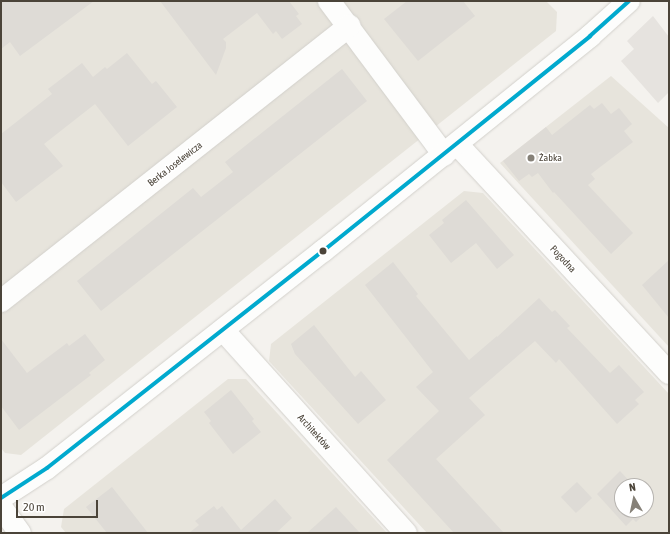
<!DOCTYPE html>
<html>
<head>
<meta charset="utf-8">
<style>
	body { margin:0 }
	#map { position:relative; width:670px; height:534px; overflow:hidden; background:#f4f2ee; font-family:"Asap Condensed",sans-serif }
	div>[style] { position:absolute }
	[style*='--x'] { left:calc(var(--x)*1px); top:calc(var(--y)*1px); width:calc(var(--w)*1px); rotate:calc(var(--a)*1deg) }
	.residential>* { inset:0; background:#e7e4dc }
	.parking>* { inset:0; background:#e6e3df }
	.building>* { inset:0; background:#dedbd6; transform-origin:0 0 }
	.roads { filter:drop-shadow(0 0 1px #d2d0cb) drop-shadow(0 0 1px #d2d0cb) }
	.minor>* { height:22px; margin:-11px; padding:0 11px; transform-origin:11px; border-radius:11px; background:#fdfdfc }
	.tertiary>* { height:22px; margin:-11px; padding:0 11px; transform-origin:11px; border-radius:11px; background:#fdfdfc }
	.bus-1>* { height:4px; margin:-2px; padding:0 2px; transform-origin:2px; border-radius:2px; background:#00a9ce }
	.dots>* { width:11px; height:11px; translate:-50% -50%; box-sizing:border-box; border:2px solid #fff; border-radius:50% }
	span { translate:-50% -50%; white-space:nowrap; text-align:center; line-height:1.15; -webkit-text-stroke:3.5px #fff; paint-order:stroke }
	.poi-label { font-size:10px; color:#4b4439 }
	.left { translate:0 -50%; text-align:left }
	.street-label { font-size:10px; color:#4b4439 }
	.frame { position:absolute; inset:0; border:2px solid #4b4439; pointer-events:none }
	.north { position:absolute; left:614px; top:478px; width:40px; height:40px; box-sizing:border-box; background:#fff; border:1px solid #b7b4b0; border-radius:50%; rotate:351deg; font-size:11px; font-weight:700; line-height:16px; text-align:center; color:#4b4439 }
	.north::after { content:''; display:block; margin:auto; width:14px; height:18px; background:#868178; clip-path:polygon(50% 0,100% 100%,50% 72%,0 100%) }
	.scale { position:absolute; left:16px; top:500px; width:82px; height:18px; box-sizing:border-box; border:2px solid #4b4439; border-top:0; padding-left:5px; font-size:12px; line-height:14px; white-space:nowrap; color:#4b4439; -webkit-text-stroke:3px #fff; paint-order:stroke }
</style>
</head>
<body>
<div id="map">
	<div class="residential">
		<i style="clip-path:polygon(1px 1px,546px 1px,557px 12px,556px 31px,21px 455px,5px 453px,1px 448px)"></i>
		<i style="clip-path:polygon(611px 76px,669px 128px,669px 347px,500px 163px)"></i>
		<i style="clip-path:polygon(evenodd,464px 191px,483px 193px,669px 394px,669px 533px,427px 533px,269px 361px,271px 344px,464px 191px,622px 486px,646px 486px,646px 510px,622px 510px,622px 486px)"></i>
		<i style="clip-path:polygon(228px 379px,246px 379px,387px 533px,66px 533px,61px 527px,64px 509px)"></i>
	</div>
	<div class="parking">
		<i style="clip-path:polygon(653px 16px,669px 37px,669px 92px,658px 103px,621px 61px,634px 49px,627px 41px)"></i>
	</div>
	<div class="building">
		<i style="clip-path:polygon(1px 1px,94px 1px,20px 56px,10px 42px,1px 49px)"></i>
		<i style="clip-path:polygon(160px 1px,289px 1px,299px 14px,296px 16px,302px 24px,282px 39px,276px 31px,273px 34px,257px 13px,223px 39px,226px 42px,226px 48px,216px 75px)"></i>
		<i style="clip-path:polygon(407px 1px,463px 1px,475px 16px,418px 61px,384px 19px)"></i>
		<i style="clip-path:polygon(127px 53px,152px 84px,156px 81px,177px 107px,128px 146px,95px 104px,44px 144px,63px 166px,16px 202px,1px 182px,1px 134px,52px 94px,48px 89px,82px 63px,93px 77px,105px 67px,107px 69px)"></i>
		<i style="clip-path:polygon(342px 69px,367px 101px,101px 311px,77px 281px,193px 188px,201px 197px,233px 172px,225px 162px)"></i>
		<i style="clip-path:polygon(602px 103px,611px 114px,619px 108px,632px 124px,624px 131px,633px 142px,591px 174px,595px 179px,588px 185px,633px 233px,611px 254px,554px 192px,553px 193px,538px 173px,532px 177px,529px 174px,519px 181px,503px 161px,546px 127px,552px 135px,590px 105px,594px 109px)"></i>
		<i style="clip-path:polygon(466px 200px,514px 255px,497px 269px,476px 243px,451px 263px,429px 235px,444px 223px,442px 220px)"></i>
		<i style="clip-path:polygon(669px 260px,669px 318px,642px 285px)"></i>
		<i style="clip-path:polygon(393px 262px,418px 294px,416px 296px,469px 360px,497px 336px,497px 337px,539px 298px,552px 312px,555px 310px,570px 326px,567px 328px,610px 373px,619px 365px,644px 392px,635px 400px,639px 404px,617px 424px,559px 359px,556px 363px,535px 341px,469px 398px,485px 415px,436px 459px,504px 533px,454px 533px,387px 460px,439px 411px,416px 387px,433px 372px,365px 285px)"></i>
		<i style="clip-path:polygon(314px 325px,355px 377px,361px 371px,386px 400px,358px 424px,295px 354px,291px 344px)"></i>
		<i style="clip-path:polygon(85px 334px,105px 360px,89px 373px,91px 375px,19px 430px,1px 406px,1px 339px,27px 373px,67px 343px,69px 346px)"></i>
		<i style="clip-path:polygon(231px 390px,254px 419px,252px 421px,261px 432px,233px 454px,209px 423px,211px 421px,204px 412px)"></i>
		<i style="clip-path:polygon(620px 471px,634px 486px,622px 486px,622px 510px,646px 510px,646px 498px,653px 506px,636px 522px,633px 519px,626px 526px,597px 494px)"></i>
		<i style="left:577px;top:482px;width:22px;height:22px;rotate:47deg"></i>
		<i style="clip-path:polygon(112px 487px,148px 533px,107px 533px,86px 507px)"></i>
		<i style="clip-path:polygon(275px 499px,292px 518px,276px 533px,189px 533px,199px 525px,195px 521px,214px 506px,217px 510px,222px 506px,241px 530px)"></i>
		<i style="clip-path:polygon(336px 507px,360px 533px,307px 533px)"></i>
	</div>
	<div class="roads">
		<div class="minor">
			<i style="--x:329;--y:1;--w:192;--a:53.2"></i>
			<i style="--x:457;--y:144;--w:312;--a:47.2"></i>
			<i style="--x:1;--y:301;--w:444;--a:-38.3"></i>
			<i style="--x:223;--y:330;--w:273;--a:48"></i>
		</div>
		<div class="tertiary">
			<i style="--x:1;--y:498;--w:55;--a:-33.1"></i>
			<i style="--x:47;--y:468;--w:351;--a:-38.2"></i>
			<i style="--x:323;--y:251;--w:343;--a:-38.8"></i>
			<i style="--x:590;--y:36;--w:52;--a:-41.9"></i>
			<i style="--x:1;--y:507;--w:32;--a:54"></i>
		</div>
	</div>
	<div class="bus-1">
		<i style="--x:1;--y:498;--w:55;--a:-33.1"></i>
		<i style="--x:47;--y:468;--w:351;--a:-38.2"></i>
		<i style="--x:323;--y:251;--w:343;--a:-38.8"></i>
		<i style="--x:590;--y:36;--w:52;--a:-41.9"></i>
	</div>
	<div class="dots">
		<i style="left:531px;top:158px;background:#868178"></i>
		<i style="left:323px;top:251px;background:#4b4439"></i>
	</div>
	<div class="poi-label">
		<span class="left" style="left:539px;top:158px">Żabka</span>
	</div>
	<div class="street-label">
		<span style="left:175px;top:164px;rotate:-38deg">Berka Joselewicza</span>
		<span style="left:563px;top:259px;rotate:47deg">Pogodna</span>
		<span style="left:314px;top:432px;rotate:48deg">Architektów</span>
	</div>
	<div class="frame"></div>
	<div class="north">N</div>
	<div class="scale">20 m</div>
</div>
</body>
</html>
